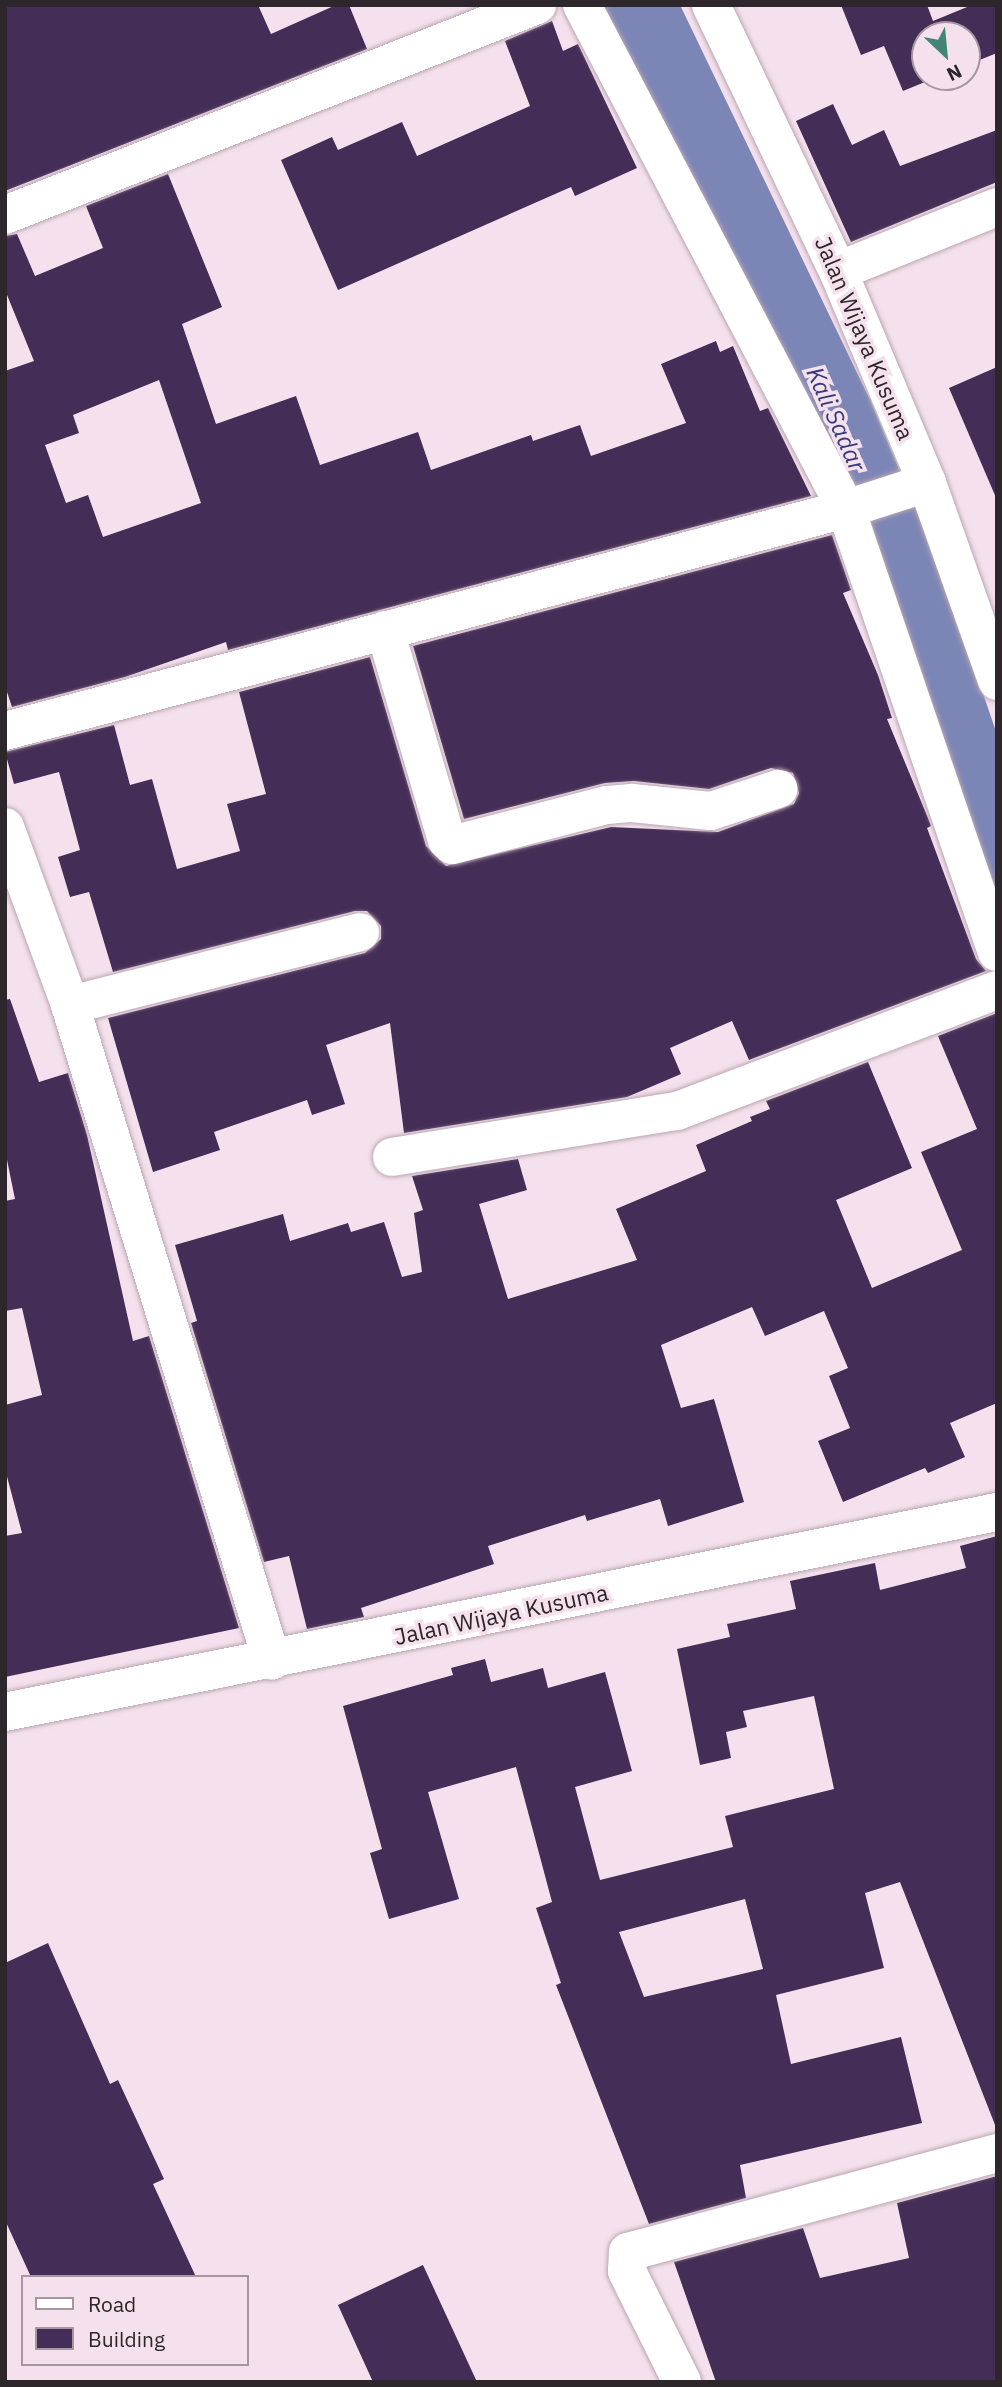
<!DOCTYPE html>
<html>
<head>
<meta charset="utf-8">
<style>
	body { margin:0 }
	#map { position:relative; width:1002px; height:2387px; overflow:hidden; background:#f5e1ed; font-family:"IBM Plex Sans",sans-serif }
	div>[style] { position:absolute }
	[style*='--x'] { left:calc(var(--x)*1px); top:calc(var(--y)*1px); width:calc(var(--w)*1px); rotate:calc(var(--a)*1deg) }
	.river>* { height:74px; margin:-37px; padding:0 37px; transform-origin:37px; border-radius:37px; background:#7c86b6 }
	.building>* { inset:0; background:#442d56 }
	.roads { filter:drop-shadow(0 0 2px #b9a6b2) drop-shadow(0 0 2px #b9a6b2) }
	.minor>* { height:38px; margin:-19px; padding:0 19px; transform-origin:19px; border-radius:19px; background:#fff }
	span { translate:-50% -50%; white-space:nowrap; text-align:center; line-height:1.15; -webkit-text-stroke:7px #f5e1ed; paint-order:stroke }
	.street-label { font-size:23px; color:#2d262a }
	.water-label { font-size:24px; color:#343b78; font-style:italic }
	.frame { position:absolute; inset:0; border:7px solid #2d262a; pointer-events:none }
	.legend { position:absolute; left:21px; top:2275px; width:228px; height:91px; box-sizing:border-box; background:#f5e1ed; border:2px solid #a5969f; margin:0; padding:9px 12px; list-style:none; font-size:21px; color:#2d262a }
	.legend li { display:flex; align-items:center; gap:14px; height:35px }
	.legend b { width:35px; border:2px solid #a5969f }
	.north { position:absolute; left:911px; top:21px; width:70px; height:70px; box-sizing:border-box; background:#f5e1ed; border:2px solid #a5969f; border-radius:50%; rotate:154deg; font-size:19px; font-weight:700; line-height:28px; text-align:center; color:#2d262a }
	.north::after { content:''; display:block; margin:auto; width:24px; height:32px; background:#428475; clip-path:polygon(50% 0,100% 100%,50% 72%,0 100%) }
</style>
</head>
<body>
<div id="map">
	<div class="river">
		<i style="--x:639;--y:5;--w:454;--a:64.3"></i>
		<i style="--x:836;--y:414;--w:177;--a:67.4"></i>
		<i style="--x:904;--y:577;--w:287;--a:71.1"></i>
	</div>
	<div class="building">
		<i style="clip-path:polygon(5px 5px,258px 5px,271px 34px,336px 5px,349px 5px,367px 49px,5px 191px)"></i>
		<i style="clip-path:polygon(841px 5px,927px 5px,933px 21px,972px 5px,997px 5px,997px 53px,967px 65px,967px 35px,925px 35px,925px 77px,937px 77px,903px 91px,884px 46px,861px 55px)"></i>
		<i style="clip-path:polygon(552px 21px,563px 51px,578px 44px,637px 168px,575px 196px,571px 187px,338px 290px,281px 160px,332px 137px,338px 150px,402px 122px,417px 156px,530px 106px,505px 41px)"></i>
		<i style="clip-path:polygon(833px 104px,852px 145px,884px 130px,900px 166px,997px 130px,997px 182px,851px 242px,796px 121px)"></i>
		<i style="clip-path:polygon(evenodd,168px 174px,222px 307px,182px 324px,216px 424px,296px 396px,320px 465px,418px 432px,431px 470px,531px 435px,533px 441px,580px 425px,591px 456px,686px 423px,661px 364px,716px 341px,720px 352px,733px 346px,760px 411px,768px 408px,811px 496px,228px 650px,226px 642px,125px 677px,12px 707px,5px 686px,5px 371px,34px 361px,5px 290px,5px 236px,17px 234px,35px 276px,103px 248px,86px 206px,168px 174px,159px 380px,201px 503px,103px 537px,88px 495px,66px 503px,45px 445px,79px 433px,73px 415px,159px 380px)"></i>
		<i style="clip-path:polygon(997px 367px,997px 500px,949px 388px)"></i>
		<i style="clip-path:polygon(832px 535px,851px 590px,843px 593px,878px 675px,892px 718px,887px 719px,928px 818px,931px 826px,927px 828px,976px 959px,986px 971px,749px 1060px,732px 1021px,670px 1048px,681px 1074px,627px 1097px,404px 1133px,390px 1023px,326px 1045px,345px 1104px,312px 1115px,307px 1100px,214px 1132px,220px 1150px,153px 1172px,108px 1018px,365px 953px,381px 939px,381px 926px,367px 911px,355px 911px,113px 972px,89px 892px,70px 897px,58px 857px,80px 850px,59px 772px,14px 784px,5px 752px,114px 725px,130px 785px,152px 779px,177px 869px,240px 851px,227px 804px,266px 794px,239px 692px,370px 657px,426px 846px,446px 866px,611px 827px,718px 832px,794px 804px,799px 793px,793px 773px,771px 768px,709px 789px,634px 781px,605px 783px,464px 819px,413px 646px)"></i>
		<i style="clip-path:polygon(10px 999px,39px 1082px,68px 1073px,87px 1135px,133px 1341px,149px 1336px,239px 1628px,5px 1677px,5px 1536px,22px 1533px,5px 1469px,5px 1405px,42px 1395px,22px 1308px,5px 1311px,5px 1201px,15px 1199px,5px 1150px,5px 1000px)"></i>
		<i style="clip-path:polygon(997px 1013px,997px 1403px,950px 1423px,965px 1457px,928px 1473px,925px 1468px,843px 1502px,818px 1441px,850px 1428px,829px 1376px,848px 1368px,824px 1311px,765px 1336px,752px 1307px,661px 1345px,681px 1408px,714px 1399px,744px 1502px,668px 1526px,660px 1499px,587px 1521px,585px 1515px,488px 1546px,494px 1564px,361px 1608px,364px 1617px,307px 1629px,289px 1556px,264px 1562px,191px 1323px,197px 1321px,175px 1245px,283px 1214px,290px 1241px,348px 1223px,351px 1232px,384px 1222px,402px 1277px,422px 1272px,414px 1213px,423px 1210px,412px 1176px,518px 1159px,527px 1190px,479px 1204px,508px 1299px,637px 1260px,616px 1209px,706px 1171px,696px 1145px,752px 1121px,750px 1117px,770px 1109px,766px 1101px,868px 1062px,912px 1168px,836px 1200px,872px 1288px,962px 1250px,921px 1152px,977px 1129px,938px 1036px)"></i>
		<i style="clip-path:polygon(evenodd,997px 1536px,997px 2130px,900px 1882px,865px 1893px,884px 1968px,776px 1995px,791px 2064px,901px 2037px,922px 2123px,740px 2165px,746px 2198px,649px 2224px,556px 1985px,561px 1983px,536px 1908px,552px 1902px,516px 1767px,428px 1792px,459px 1899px,389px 1919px,370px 1853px,382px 1849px,343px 1706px,453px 1675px,451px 1668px,485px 1659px,491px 1682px,543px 1668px,548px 1688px,605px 1672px,632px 1771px,575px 1787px,600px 1880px,733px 1847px,725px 1816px,834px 1789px,814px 1696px,743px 1711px,747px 1727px,726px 1732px,731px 1758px,700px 1765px,677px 1649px,730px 1637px,727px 1624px,796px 1609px,790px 1581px,875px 1563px,880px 1590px,966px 1568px,960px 1546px,997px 1536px,745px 1899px,763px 1969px,644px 1997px,619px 1932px,745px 1899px)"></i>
		<i style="clip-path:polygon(48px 1943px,110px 2084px,118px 2080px,164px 2179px,153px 2184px,196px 2277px,31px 2277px,5px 2220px,5px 1963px)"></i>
		<i style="clip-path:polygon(997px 2176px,997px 2380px,716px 2382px,674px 2262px,803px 2228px,820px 2278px,909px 2258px,897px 2203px)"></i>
		<i style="clip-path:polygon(423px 2265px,477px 2382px,373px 2382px,338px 2305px)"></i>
	</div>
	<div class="roads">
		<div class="minor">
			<i style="--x:582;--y:5;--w:569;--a:62.35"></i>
			<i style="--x:846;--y:509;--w:468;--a:71.2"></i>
			<i style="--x:711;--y:5;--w:295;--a:64.5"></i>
			<i style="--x:838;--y:271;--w:230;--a:67.2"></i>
			<i style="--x:927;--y:483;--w:210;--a:70.5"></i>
			<i style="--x:5;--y:215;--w:572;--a:-21.54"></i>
			<i style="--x:838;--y:271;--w:171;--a:-21.9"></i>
			<i style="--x:385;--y:630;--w:219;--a:73.6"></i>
			<i style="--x:447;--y:840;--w:7;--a:45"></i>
			<i style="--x:452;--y:845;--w:160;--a:-14.5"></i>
			<i style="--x:607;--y:805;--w:25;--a:-5"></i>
			<i style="--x:632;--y:803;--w:79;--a:5.8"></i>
			<i style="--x:711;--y:811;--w:71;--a:-18.2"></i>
			<i style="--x:5;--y:731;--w:870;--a:-14.79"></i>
			<i style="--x:846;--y:509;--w:85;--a:-17.8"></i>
			<i style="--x:5;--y:827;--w:189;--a:69.9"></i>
			<i style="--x:70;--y:1005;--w:686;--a:72.88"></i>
			<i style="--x:70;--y:1005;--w:299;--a:-14.1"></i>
			<i style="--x:392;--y:1157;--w:289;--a:-9.2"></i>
			<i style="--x:677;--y:1111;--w:342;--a:-20.7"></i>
			<i style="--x:5;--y:1712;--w:1012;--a:-11.4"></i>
			<i style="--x:682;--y:2382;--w:124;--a:-116.4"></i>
			<i style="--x:627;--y:2271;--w:19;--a:-87"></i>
			<i style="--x:628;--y:2252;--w:382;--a:-15"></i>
		</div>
	</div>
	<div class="street-label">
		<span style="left:865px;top:338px;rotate:67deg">Jalan Wijaya Kusuma</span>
		<span style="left:501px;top:1614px;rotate:-12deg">Jalan Wijaya Kusuma</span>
	</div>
	<div class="water-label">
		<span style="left:836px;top:419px;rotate:66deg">Kali Sadar</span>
	</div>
	<div class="frame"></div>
	<ul class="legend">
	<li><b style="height:9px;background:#fff"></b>Road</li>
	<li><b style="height:19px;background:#442d56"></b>Building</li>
	</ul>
	<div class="north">N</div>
</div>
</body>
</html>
